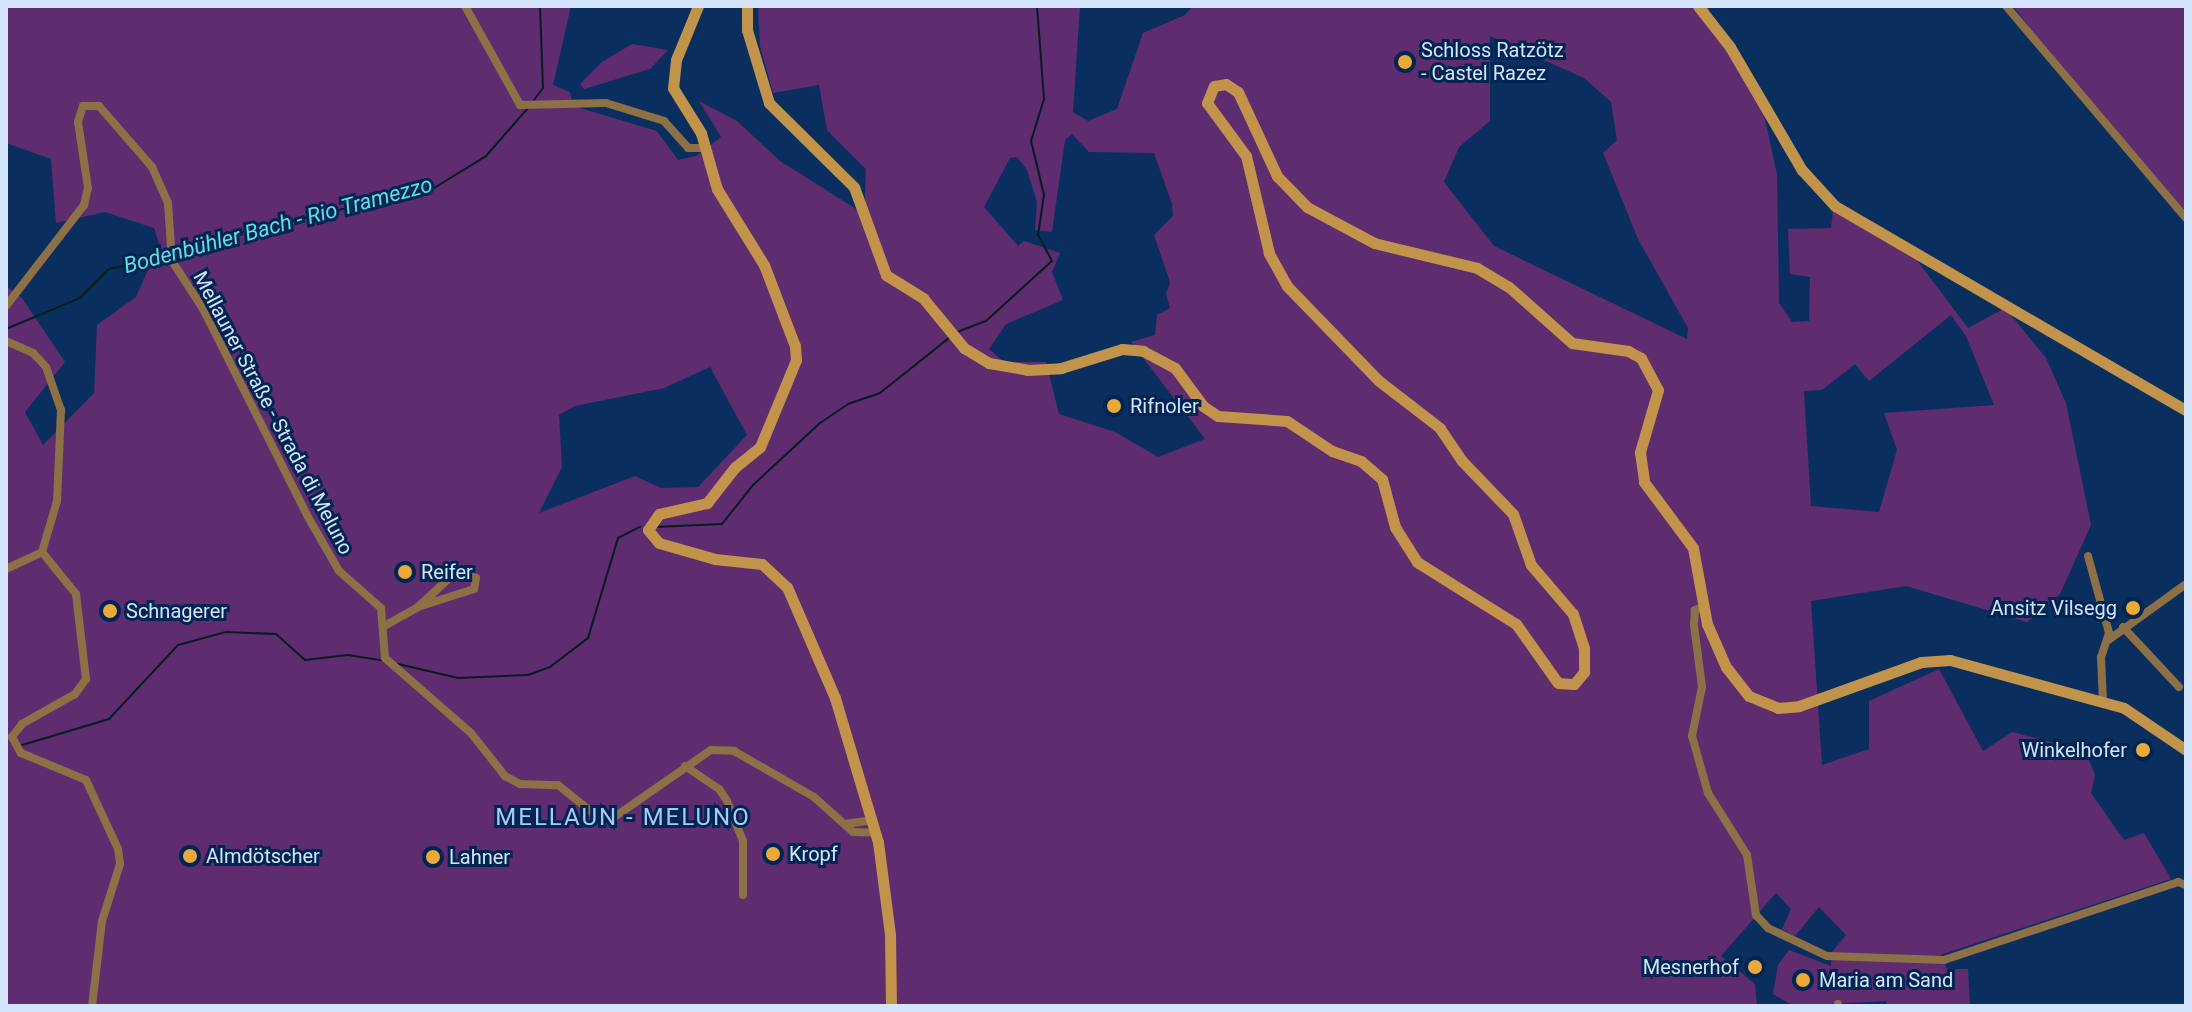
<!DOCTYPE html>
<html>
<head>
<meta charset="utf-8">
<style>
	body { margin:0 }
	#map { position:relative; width:2192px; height:1012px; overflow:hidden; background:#0a2f5f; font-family:Roboto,sans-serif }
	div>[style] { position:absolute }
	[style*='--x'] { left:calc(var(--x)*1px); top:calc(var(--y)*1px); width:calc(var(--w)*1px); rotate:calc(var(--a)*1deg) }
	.green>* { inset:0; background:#5f2c70 }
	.stream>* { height:2px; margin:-1px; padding:0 1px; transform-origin:1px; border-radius:1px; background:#041e1e }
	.street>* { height:8px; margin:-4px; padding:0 4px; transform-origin:4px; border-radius:4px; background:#8d7045 }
	.secondary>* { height:11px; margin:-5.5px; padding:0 5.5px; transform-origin:5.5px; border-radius:5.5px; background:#c2934a }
	.dots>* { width:22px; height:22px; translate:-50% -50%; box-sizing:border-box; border:4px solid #002553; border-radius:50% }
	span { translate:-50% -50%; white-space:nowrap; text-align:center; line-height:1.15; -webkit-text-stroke:6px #002553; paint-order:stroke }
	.poi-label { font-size:20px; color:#d3e4fc }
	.left { translate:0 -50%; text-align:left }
	.right { translate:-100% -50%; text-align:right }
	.street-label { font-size:20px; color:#d3e4fc }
	.water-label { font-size:22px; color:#60dfe1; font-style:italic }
	.quarter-label { font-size:24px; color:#a8c9f8; letter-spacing:2px }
	.frame { position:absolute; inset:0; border:8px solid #d3e4fc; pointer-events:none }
</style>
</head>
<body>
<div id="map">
	<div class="green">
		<i style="clip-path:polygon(evenodd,6px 6px,571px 6px,553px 85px,570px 92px,573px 106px,657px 131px,678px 160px,696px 156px,721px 137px,699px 101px,737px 121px,780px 161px,864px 214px,866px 169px,827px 130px,819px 85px,773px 93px,760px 46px,758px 6px,1080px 6px,1073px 112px,1088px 121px,1117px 109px,1143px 33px,1185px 15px,1193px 6px,1709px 6px,1709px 19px,1761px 101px,1777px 174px,1779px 303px,1792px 322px,1809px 321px,1810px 277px,1790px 274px,1788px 229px,1831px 228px,1833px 211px,1907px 247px,1968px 328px,2005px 308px,2046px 358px,2066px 403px,2091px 525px,2060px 594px,2027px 622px,1906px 586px,1811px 601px,1822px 765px,1869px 749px,1869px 701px,1939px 669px,1983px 751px,2012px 732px,2085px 751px,2095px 775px,2091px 793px,2124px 840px,2144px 833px,2171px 879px,1940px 955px,1947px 969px,1968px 969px,1970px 1006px,1888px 1006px,1886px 1001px,1793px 1006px,1773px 994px,1778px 965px,1789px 950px,1831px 966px,1832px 952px,1846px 935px,1819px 907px,1795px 936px,1782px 929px,1791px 909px,1776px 893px,1721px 956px,1755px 984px,1757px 1006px,6px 1006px,6px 286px,22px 298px,65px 362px,25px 412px,43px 445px,94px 393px,97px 325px,136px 297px,159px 244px,154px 228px,105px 212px,56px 223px,51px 159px,6px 143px,6px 6px,1490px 36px,1584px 78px,1611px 102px,1617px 140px,1603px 153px,1638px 239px,1688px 328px,1687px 339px,1494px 246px,1444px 182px,1459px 147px,1490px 121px,1490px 36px,6px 6px,1072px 134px,1089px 152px,1154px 153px,1172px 204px,1173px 216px,1154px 235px,1170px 282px,1166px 294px,1170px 308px,1157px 315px,1155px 335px,1131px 342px,1205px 439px,1158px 457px,1115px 432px,1059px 414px,1046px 362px,1004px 362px,989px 349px,1006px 324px,1063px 300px,1052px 272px,1060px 253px,1024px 241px,1018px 246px,984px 207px,1010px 158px,1017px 157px,1027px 170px,1037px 202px,1035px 230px,1052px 232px,1065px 140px,1072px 134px,6px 6px,1951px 315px,1966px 336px,1994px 405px,1884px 413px,1897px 450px,1879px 512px,1811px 506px,1804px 391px,1822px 390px,1855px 364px,1869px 381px,1951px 315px,6px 6px,710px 367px,747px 435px,698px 487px,661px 488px,635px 476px,539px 513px,562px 467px,559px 415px,575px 406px,664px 388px,710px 367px)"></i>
		<i style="clip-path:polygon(2013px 6px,2186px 6px,2186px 212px,2060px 68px)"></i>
		<i style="clip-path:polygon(632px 44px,668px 50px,650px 69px,584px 89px,580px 84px,602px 62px)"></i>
	</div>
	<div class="stream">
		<i style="--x:534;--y:100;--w:15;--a:-53"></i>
		<i style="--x:543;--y:88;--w:82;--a:-92.1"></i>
		<i style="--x:176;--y:256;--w:45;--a:-23.7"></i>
		<i style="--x:217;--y:238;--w:223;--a:-13"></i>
		<i style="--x:434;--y:188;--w:61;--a:-31.6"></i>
		<i style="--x:486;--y:156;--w:64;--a:-48.8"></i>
		<i style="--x:6;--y:329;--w:80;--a:-22.7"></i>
		<i style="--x:80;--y:298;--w:41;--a:-45"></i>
		<i style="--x:109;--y:269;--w:61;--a:-11.3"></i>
		<i style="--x:957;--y:332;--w:31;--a:-21"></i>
		<i style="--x:986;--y:321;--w:89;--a:-42.3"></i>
		<i style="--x:1052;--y:261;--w:30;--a:-118"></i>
		<i style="--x:1038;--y:235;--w:40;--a:-81.5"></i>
		<i style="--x:1044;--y:195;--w:56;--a:-103.5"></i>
		<i style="--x:1031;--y:141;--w:44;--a:-72.8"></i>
		<i style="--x:1044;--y:99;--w:93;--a:-94.3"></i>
		<i style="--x:655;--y:527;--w:67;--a:-2.6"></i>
		<i style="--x:722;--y:524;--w:50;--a:-51.5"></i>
		<i style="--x:753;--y:485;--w:91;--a:-42.8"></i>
		<i style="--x:820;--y:423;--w:34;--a:-34"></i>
		<i style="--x:848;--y:404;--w:34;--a:-19"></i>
		<i style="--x:880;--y:393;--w:88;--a:-38.6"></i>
		<i style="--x:398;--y:664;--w:62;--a:13.1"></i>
		<i style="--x:458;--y:678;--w:70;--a:-2.5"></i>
		<i style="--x:528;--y:675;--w:23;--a:-20"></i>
		<i style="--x:550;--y:667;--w:48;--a:-37.3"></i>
		<i style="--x:588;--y:638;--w:104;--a:-73.3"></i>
		<i style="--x:618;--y:538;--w:25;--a:-27"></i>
		<i style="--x:19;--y:746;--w:94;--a:-16.7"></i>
		<i style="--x:109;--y:719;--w:101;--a:-47"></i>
		<i style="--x:178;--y:645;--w:50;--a:-15.2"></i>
		<i style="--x:226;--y:632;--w:50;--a:2.3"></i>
		<i style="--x:276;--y:634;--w:39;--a:42"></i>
		<i style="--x:305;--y:660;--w:43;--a:-6.6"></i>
		<i style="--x:348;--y:655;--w:36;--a:9"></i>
	</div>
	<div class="street">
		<i style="--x:465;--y:6;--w:113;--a:60.9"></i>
		<i style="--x:520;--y:105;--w:86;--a:-1.3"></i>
		<i style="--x:606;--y:103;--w:61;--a:17.2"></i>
		<i style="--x:664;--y:121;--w:36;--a:48"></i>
		<i style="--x:688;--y:148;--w:17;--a:0"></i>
		<i style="--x:2006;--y:6;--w:278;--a:49.7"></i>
		<i style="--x:6;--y:306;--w:128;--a:-52.3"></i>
		<i style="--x:84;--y:205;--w:17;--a:-77"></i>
		<i style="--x:88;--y:188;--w:67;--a:-98.6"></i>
		<i style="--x:78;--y:122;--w:17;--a:-73"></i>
		<i style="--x:83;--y:106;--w:16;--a:0"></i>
		<i style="--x:99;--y:106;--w:81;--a:49"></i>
		<i style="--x:152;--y:167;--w:39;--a:66"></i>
		<i style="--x:168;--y:203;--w:58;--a:86.1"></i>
		<i style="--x:172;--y:261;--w:57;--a:57.1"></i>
		<i style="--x:203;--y:309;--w:233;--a:63.2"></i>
		<i style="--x:308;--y:517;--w:62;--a:60.1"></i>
		<i style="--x:339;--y:571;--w:56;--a:41.4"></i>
		<i style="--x:381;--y:608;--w:50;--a:85.4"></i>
		<i style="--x:385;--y:658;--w:114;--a:41.1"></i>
		<i style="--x:471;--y:733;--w:55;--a:51.7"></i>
		<i style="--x:505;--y:776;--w:17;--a:28"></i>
		<i style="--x:520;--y:784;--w:38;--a:2"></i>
		<i style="--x:558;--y:785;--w:45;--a:38.7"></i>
		<i style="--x:593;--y:813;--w:21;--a:14"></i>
		<i style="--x:613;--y:818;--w:119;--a:-34.8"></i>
		<i style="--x:711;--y:750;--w:23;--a:2"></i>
		<i style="--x:734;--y:751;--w:92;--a:29.9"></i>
		<i style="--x:814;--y:797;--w:52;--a:41.9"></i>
		<i style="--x:853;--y:832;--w:23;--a:2"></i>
		<i style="--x:6;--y:341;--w:30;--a:24"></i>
		<i style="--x:33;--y:353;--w:19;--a:47"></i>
		<i style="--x:46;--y:367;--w:46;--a:70.8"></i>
		<i style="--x:61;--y:410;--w:91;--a:92.5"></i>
		<i style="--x:57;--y:501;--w:53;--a:106.4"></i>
		<i style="--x:42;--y:552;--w:54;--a:51"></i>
		<i style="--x:76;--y:594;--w:86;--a:83.3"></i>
		<i style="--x:86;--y:679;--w:19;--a:126"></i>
		<i style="--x:75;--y:694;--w:61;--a:150.5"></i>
		<i style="--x:22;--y:724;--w:16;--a:128"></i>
		<i style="--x:12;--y:737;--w:18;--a:61"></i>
		<i style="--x:21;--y:753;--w:70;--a:22.6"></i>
		<i style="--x:86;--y:780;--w:76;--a:65.1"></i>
		<i style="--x:118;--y:849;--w:15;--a:82"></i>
		<i style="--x:120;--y:864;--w:60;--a:107.5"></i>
		<i style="--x:102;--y:921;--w:86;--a:96.7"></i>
		<i style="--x:2088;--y:556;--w:80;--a:74.7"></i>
		<i style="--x:2109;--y:633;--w:25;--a:108"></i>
		<i style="--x:2101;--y:657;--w:44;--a:87.4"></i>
		<i style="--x:6;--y:569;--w:40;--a:-25"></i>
		<i style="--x:1703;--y:607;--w:9;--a:159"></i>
		<i style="--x:1695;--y:610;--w:15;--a:94"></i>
		<i style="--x:1694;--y:625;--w:63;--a:82.6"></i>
		<i style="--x:1702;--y:687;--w:50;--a:101.5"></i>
		<i style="--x:1692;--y:736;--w:59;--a:74.3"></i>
		<i style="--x:1708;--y:793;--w:73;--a:57.8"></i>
		<i style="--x:1747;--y:855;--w:61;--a:81.5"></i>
		<i style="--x:1756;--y:915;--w:18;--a:47"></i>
		<i style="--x:1768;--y:928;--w:65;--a:25.4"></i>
		<i style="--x:1827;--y:956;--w:117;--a:2"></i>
		<i style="--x:1944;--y:960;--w:247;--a:-18.4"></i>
		<i style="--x:2178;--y:882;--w:9;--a:21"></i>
		<i style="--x:386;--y:625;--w:37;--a:-29"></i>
		<i style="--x:418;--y:607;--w:56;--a:-42.8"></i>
		<i style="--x:459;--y:569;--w:19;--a:28"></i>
		<i style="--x:476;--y:578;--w:11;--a:100"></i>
		<i style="--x:474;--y:589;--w:59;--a:162.2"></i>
		<i style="--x:2123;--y:627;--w:82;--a:47"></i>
		<i style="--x:2107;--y:641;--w:97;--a:-35.8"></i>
		<i style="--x:685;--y:766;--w:41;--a:34.1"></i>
		<i style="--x:719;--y:789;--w:14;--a:56"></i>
		<i style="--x:727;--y:801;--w:43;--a:68.2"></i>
		<i style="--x:743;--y:841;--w:54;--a:90"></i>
		<i style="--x:845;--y:824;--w:27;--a:-8"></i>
		<i style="--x:1838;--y:1004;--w:2;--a:90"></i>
	</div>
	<div class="secondary">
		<i style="--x:698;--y:6;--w:58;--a:112.2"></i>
		<i style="--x:676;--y:60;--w:28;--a:96"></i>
		<i style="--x:673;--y:88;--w:53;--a:58.1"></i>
		<i style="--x:701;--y:133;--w:58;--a:74.1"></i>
		<i style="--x:717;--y:189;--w:89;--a:58.3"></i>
		<i style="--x:764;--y:265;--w:87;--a:69.1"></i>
		<i style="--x:795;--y:346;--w:14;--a:86"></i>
		<i style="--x:796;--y:360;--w:94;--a:112.5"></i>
		<i style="--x:760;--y:447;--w:32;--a:141"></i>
		<i style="--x:735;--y:467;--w:46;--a:127.9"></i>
		<i style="--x:707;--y:503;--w:49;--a:167.1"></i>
		<i style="--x:659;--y:514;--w:19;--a:125"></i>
		<i style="--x:648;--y:530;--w:17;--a:50"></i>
		<i style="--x:659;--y:543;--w:58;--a:15.9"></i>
		<i style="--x:715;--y:559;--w:47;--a:6.1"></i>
		<i style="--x:762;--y:564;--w:34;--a:43"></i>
		<i style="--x:787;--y:587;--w:121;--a:66.6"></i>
		<i style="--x:835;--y:698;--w:150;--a:73.4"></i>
		<i style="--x:878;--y:842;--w:94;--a:82.6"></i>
		<i style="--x:890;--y:935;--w:71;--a:89.2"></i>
		<i style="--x:747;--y:6;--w:24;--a:90"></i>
		<i style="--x:747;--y:30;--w:76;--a:73.2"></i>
		<i style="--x:769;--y:103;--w:120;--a:44.7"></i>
		<i style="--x:854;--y:187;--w:94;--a:70"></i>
		<i style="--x:886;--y:275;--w:44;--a:31.9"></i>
		<i style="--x:923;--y:298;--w:65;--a:50.6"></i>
		<i style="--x:964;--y:348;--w:29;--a:31"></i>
		<i style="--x:989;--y:363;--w:39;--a:10"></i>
		<i style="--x:1027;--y:370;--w:34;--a:-3"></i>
		<i style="--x:1061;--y:368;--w:64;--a:-17.3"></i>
		<i style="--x:1122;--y:349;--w:21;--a:5"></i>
		<i style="--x:1143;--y:351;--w:36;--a:28"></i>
		<i style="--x:1175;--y:368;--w:47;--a:53.6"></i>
		<i style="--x:1203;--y:406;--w:18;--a:34"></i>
		<i style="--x:1218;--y:416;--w:69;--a:4.1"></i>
		<i style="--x:1287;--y:421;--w:54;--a:33.7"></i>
		<i style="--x:1332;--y:451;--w:31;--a:19"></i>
		<i style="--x:1361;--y:461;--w:28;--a:41"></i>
		<i style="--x:1382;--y:479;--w:50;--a:74.8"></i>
		<i style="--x:1395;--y:527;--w:41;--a:57.8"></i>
		<i style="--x:1417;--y:562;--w:117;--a:32.1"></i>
		<i style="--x:1516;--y:624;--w:72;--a:54.6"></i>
		<i style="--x:1558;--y:683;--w:16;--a:4"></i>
		<i style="--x:1574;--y:684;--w:16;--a:-50"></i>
		<i style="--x:1584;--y:672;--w:24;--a:-90"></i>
		<i style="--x:1584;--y:648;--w:36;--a:-108"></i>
		<i style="--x:1573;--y:614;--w:65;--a:-130.6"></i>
		<i style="--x:1531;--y:565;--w:54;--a:-109.4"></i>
		<i style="--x:1513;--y:514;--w:74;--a:-133.9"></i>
		<i style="--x:1462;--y:461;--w:40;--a:-124"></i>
		<i style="--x:1440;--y:428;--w:78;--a:-142.3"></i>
		<i style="--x:1378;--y:380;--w:131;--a:-134.1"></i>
		<i style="--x:1287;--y:286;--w:38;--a:-119"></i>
		<i style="--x:1269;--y:253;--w:100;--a:-103.3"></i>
		<i style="--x:1246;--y:156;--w:66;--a:-126.3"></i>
		<i style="--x:1207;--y:103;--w:18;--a:-68"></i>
		<i style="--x:1214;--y:86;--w:12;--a:-9"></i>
		<i style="--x:1226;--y:84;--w:14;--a:34"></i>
		<i style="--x:1238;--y:92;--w:93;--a:65.1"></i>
		<i style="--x:1277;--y:176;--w:43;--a:45.9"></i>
		<i style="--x:1307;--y:207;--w:76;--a:28.2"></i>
		<i style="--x:1374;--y:243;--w:106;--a:13.6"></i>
		<i style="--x:1477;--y:268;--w:37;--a:31"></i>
		<i style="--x:1509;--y:287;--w:84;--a:41.6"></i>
		<i style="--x:1572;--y:343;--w:57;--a:8.1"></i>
		<i style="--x:1628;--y:351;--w:15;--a:28"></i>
		<i style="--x:1641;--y:358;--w:36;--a:62"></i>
		<i style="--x:1658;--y:390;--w:65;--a:106.2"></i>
		<i style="--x:1640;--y:452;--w:30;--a:82"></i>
		<i style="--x:1644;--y:482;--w:82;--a:53.4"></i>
		<i style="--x:1693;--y:548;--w:77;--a:79.6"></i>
		<i style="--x:1707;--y:624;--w:47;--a:66.2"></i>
		<i style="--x:1726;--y:667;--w:37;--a:52"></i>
		<i style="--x:1749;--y:696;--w:31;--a:22"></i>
		<i style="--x:1778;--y:708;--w:21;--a:-5"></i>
		<i style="--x:1799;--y:706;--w:130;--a:-19.8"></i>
		<i style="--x:1921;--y:662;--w:29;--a:-4"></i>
		<i style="--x:1950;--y:660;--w:180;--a:15.4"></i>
		<i style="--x:2124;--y:708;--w:75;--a:34.1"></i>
		<i style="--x:1698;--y:6;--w:52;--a:52"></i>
		<i style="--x:1730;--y:47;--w:143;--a:59.7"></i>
		<i style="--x:1802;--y:170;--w:49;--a:47.5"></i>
		<i style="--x:1835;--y:206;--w:406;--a:30.2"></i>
	</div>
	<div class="dots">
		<i style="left:1405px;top:62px;background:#eba939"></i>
		<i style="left:1114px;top:406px;background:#eba939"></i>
		<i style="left:405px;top:572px;background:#eba939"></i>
		<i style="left:2133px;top:608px;background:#eba939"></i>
		<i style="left:110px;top:611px;background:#eba939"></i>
		<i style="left:2143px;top:750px;background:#eba939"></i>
		<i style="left:773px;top:854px;background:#eba939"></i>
		<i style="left:190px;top:856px;background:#eba939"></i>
		<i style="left:433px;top:857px;background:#eba939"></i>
		<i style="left:1755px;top:967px;background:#eba939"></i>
		<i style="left:1803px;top:980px;background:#eba939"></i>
	</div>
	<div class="poi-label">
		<span class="left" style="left:1421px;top:62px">Schloss Ratzötz<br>- Castel Razez</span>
		<span class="left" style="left:1130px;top:406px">Rifnoler</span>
		<span class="left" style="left:421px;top:572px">Reifer</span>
		<span class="right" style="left:2117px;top:608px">Ansitz Vilsegg</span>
		<span class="left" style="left:126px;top:611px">Schnagerer</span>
		<span class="right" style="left:2127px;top:750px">Winkelhofer</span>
		<span class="left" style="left:789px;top:854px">Kropf</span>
		<span class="left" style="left:206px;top:856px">Almdötscher</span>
		<span class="left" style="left:449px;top:857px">Lahner</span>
		<span class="right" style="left:1739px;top:967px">Mesnerhof</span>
		<span class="left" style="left:1819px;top:980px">Maria am Sand</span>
	</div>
	<div class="street-label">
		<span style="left:273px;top:413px;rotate:62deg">Mellauner Straße - Strada di Meluno</span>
	</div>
	<div class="water-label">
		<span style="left:278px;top:225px;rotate:-15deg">Bodenbühler Bach - Rio Tramezzo</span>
	</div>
	<div class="quarter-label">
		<span style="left:623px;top:818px">MELLAUN - MELUNO</span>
	</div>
	<div class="frame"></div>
</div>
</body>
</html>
